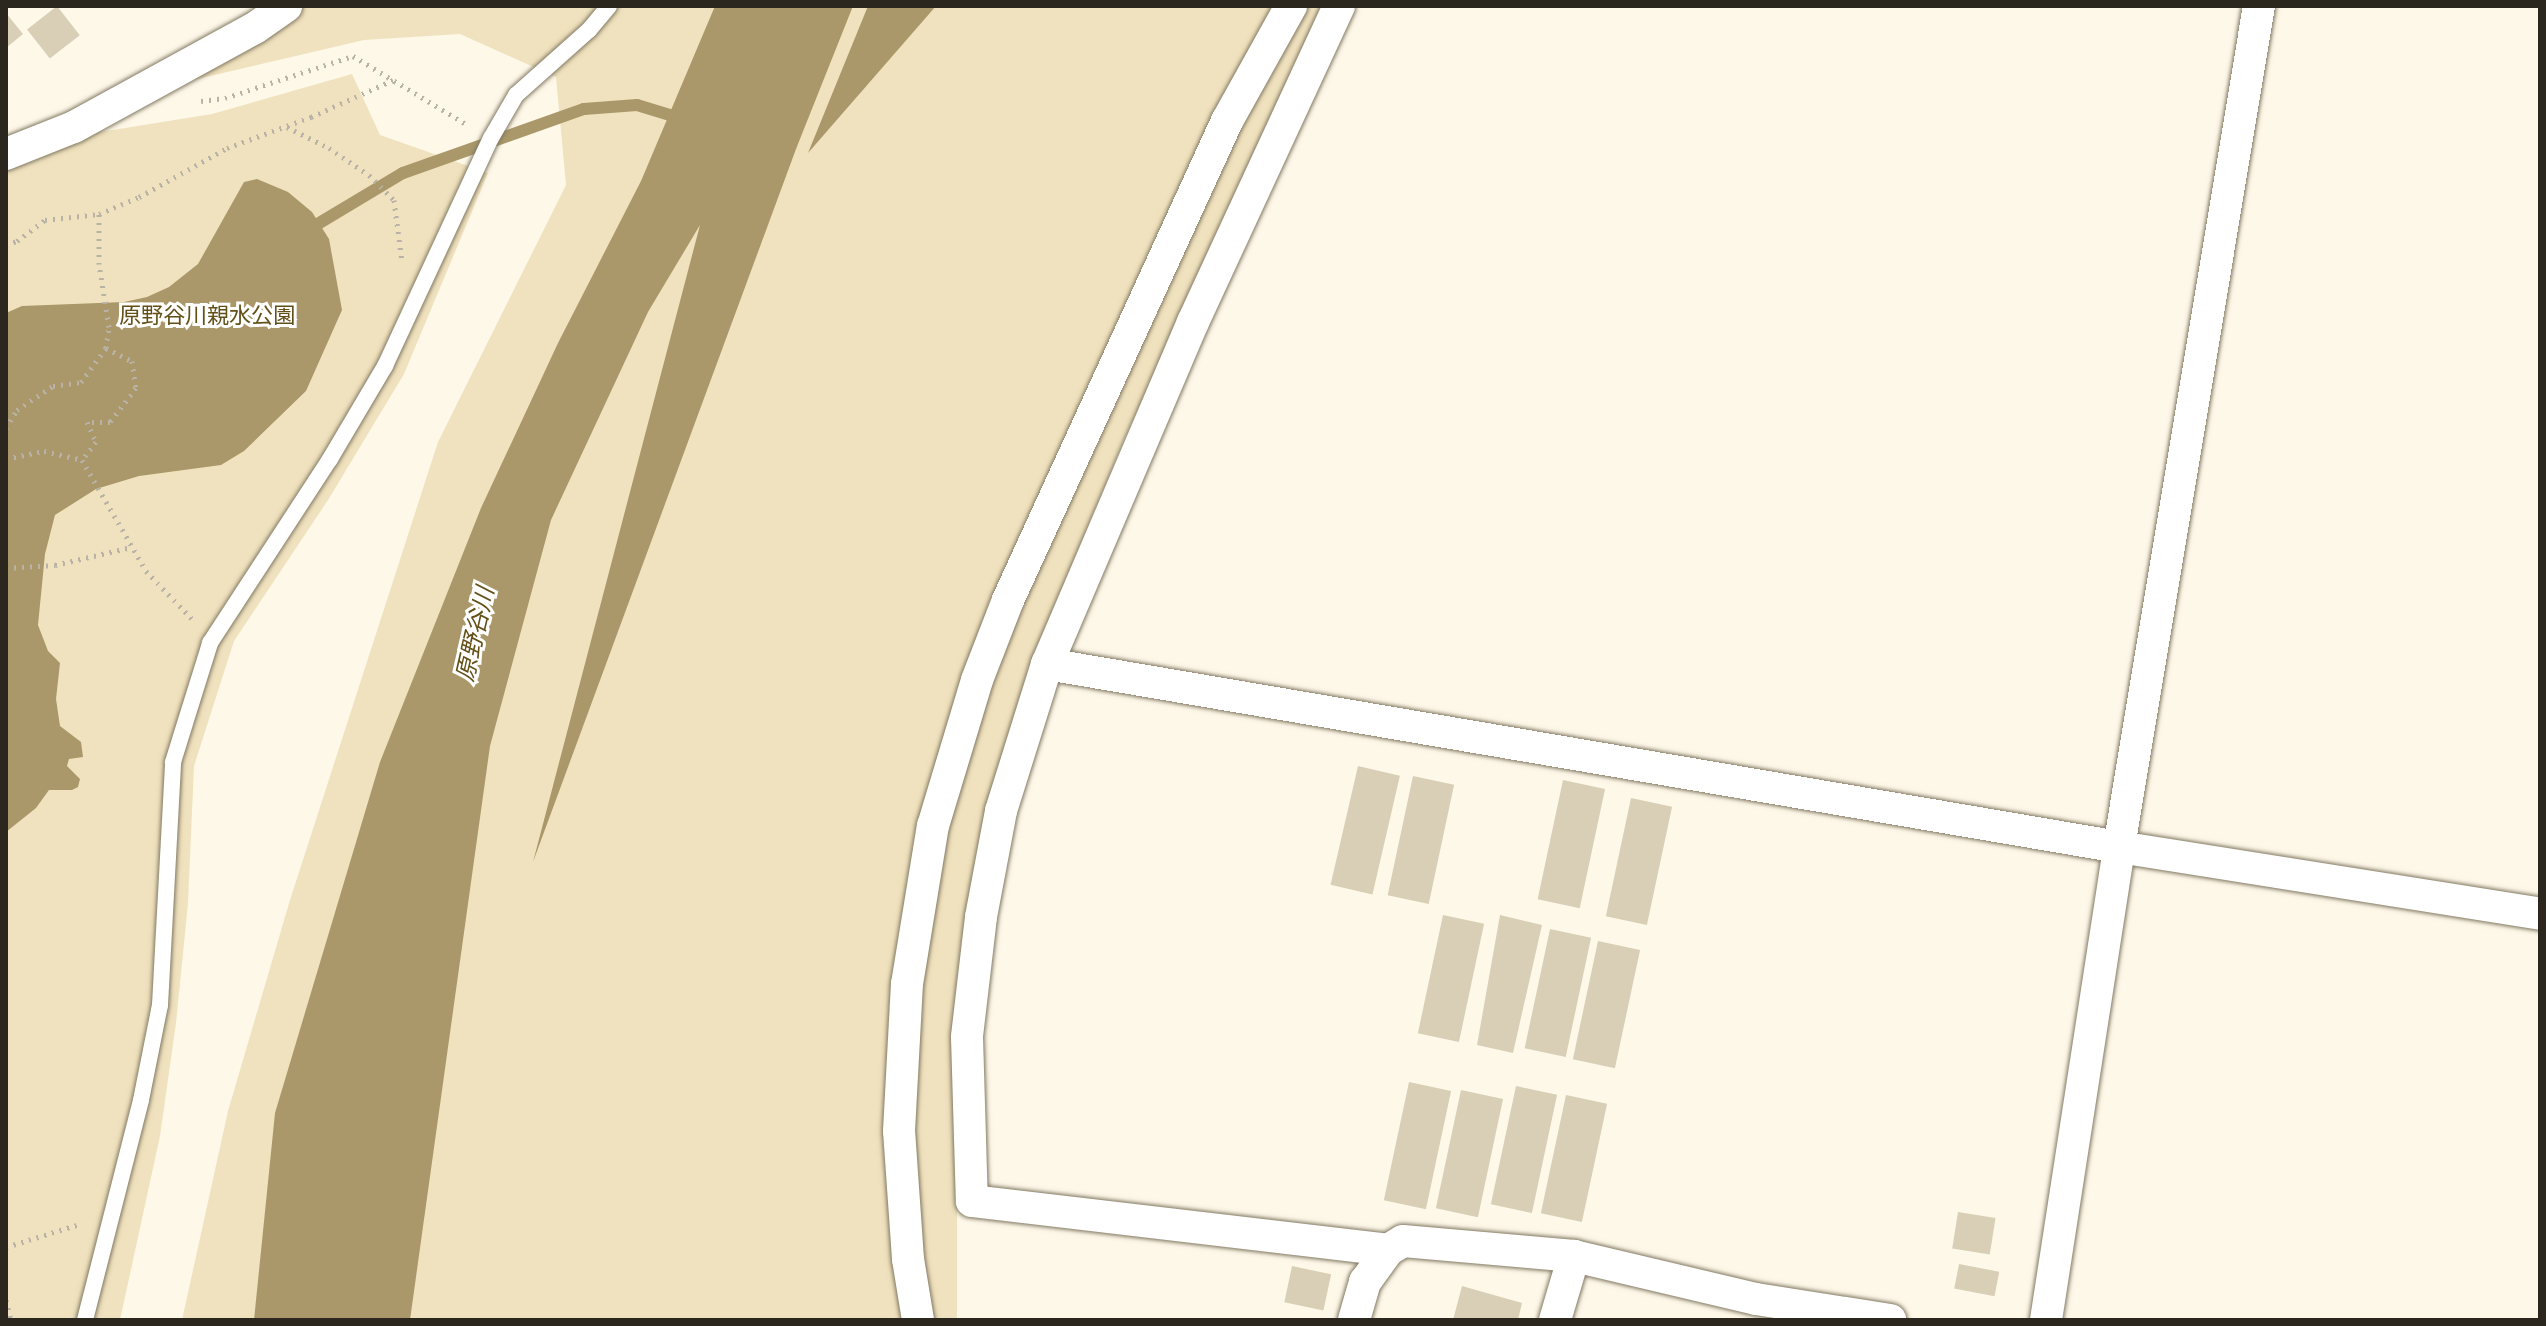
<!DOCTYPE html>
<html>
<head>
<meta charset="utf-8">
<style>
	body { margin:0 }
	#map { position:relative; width:2546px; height:1326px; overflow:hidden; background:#fef8e9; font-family:Manrope,"Noto Sans JP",sans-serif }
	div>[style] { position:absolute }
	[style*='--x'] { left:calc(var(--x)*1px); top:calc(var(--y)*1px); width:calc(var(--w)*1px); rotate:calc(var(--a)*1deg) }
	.green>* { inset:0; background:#f0e2be }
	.water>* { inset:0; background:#aa986a }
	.stream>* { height:12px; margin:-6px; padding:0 6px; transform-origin:6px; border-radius:6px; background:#aa986a }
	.building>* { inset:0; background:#d8cfb6; transform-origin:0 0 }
	.path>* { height:5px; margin-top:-2.5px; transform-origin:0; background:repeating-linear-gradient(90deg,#b8b3a6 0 2px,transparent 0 8px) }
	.roads { filter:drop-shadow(0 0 2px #827962) drop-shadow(0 0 2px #827962) }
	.lane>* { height:16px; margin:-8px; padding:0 8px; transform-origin:8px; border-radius:8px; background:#fff }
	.street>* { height:32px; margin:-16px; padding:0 16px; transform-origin:16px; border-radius:16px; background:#fff }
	span { translate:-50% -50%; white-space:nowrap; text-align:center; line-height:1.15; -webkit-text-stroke:6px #fff; paint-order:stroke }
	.park-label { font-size:22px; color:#635018 }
	.water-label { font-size:24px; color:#634f17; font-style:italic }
	.frame { position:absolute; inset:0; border:8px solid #2b271e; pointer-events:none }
</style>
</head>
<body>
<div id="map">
	<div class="green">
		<i style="clip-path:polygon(300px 6px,1328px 6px,1126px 435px,1033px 658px,957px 1019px,957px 1320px,182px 1320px,228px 1111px,290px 900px,438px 442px,566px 185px,556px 77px,460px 34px,364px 40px,172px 85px)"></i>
		<i style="clip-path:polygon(352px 74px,380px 135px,488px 173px,404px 374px,328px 500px,234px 641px,194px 766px,188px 903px,176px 1023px,160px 1136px,120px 1320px,6px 1320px,6px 170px,94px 133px,212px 114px)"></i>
	</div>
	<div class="water">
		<i style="clip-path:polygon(715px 6px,853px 6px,796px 149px,533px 862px,700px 225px,648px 312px,551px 520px,490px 746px,410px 1320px,254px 1320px,275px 1113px,380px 762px,481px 508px,558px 343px,641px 181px)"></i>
		<i style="clip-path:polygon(868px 6px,936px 6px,808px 153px)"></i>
		<i style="clip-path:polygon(257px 179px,288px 192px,312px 212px,329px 239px,342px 310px,306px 391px,244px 451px,221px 465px,139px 476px,96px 489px,55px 515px,45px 554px,38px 625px,48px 651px,60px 663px,56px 699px,60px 726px,81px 742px,83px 757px,69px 759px,67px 766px,80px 779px,78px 787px,72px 790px,49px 790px,36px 808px,6px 832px,6px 313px,22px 306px,124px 302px,147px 297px,169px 287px,198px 264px,244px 182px)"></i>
	</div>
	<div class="stream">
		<i style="--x:306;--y:231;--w:113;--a:-30.9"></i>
		<i style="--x:403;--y:173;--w:192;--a:-19.5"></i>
		<i style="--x:584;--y:109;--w:53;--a:-4.3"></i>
		<i style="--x:637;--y:105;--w:48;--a:16.9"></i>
	</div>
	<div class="building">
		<i style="left:57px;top:6px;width:37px;height:38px;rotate:52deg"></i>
		<i style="clip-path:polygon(6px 13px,23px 34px,6px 48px)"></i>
		<i style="left:1358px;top:766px;width:43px;height:122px;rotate:13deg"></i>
		<i style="left:1413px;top:776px;width:42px;height:122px;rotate:12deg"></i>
		<i style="left:1563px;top:780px;width:43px;height:122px;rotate:12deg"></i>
		<i style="left:1631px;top:798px;width:42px;height:121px;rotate:12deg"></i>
		<i style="left:1443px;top:915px;width:42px;height:121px;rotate:12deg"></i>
		<i style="clip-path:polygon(1500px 915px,1542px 925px,1513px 1053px,1477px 1045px)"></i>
		<i style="left:1550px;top:929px;width:42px;height:122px;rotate:12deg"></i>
		<i style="left:1598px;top:941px;width:43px;height:121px;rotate:12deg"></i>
		<i style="left:1409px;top:1082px;width:43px;height:121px;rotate:12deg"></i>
		<i style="left:1516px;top:1086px;width:42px;height:121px;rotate:12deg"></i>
		<i style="left:1461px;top:1090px;width:43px;height:121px;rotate:12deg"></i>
		<i style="left:1566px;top:1095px;width:42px;height:121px;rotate:12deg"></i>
		<i style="left:1958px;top:1212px;width:38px;height:37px;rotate:9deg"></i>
		<i style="left:1959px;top:1264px;width:41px;height:25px;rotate:11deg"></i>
		<i style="left:1292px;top:1266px;width:40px;height:37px;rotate:12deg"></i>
		<i style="clip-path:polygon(1462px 1286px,1522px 1303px,1518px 1320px,1453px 1320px)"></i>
	</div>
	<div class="path">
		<i style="--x:201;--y:101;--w:24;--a:-7"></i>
		<i style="--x:225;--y:98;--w:135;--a:-18.2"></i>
		<i style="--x:353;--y:56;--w:135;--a:31.1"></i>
		<i style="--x:287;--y:127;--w:47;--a:26.6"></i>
		<i style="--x:329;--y:148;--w:48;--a:34"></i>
		<i style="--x:369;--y:175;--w:35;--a:45"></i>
		<i style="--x:394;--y:200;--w:63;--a:82.6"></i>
		<i style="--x:6;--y:245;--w:12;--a:-20"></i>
		<i style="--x:17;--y:241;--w:35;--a:-37"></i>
		<i style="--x:45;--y:220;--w:54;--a:-6.3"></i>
		<i style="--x:99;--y:214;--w:43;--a:-23"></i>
		<i style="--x:139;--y:197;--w:101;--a:-29.1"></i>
		<i style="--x:227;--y:148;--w:90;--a:-20.3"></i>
		<i style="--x:311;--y:117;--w:90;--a:-24.3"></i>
		<i style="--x:106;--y:348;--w:29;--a:27"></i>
		<i style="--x:132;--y:361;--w:27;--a:82"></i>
		<i style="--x:136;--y:388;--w:43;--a:127.4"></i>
		<i style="--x:110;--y:422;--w:23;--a:180"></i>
		<i style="--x:87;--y:422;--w:22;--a:66"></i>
		<i style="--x:96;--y:442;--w:23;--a:128"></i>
		<i style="--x:82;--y:460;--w:128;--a:60"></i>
		<i style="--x:146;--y:571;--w:68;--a:46.2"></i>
		<i style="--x:6;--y:428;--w:21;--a:-59"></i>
		<i style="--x:17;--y:410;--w:43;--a:-33.7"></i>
		<i style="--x:53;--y:386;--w:28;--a:-8"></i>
		<i style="--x:81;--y:382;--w:42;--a:-53.7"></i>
		<i style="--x:106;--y:348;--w:21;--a:-82"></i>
		<i style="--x:109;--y:327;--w:64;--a:-99"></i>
		<i style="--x:99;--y:264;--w:50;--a:-90"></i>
		<i style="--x:6;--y:459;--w:39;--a:-12"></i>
		<i style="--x:44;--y:451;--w:39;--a:13"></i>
		<i style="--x:6;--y:568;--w:49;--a:-3.5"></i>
		<i style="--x:55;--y:565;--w:79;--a:-13.2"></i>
		<i style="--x:6;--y:1247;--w:77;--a:-17.3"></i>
		<i style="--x:6;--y:1300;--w:21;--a:76"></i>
	</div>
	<div class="roads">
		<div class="lane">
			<i style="--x:85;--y:1320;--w:227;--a:-75.7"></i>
			<i style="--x:141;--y:1100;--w:97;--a:-78.7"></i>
			<i style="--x:160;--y:1005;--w:243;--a:-86.9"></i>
			<i style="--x:173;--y:762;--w:125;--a:-72.7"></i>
			<i style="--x:210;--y:643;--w:220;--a:-56.9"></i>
			<i style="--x:330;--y:459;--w:108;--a:-59.4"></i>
			<i style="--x:385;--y:366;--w:251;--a:-65.1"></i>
			<i style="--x:491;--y:138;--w:50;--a:-59.8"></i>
			<i style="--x:516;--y:95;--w:98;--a:-41.7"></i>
			<i style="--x:589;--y:30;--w:31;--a:-50"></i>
		</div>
		<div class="street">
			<i style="--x:1339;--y:6;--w:348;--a:114.8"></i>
			<i style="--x:1193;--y:322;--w:372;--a:113.1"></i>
			<i style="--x:1047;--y:664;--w:154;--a:107.4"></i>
			<i style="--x:1001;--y:811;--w:108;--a:100.7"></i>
			<i style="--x:981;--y:917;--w:121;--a:96.7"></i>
			<i style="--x:967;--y:1037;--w:164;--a:88.3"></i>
			<i style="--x:972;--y:1201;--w:419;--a:6.7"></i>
			<i style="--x:6;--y:154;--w:73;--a:-21.7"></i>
			<i style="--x:74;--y:127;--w:206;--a:-28.7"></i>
			<i style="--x:255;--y:28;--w:38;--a:-35"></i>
			<i style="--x:1047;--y:664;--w:1088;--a:9.69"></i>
			<i style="--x:2119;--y:847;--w:426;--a:9"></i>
			<i style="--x:918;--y:1320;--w:62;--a:-99.3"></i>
			<i style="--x:908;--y:1259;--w:128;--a:-94"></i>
			<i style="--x:899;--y:1131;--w:147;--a:-86.9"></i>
			<i style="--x:907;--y:984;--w:160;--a:-80.7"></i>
			<i style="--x:933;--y:826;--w:152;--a:-73.2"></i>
			<i style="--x:977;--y:680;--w:86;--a:-68.8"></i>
			<i style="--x:1008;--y:600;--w:527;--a:-65.43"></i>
			<i style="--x:1227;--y:121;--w:132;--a:-60.9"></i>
			<i style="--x:1354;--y:1320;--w:40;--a:-74"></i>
			<i style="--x:1365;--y:1282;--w:39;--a:-54"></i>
			<i style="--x:1388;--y:1250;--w:17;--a:-31"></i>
			<i style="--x:1403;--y:1241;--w:172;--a:5"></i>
			<i style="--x:1574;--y:1256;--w:187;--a:13.3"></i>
			<i style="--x:1756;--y:1299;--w:136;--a:8.9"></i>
			<i style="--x:1555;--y:1320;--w:67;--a:-73.5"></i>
			<i style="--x:2046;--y:1320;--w:479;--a:-81.2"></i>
			<i style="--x:2119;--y:847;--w:853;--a:-80.55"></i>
		</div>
	</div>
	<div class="park-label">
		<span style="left:207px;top:316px">原野谷川親水公園</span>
	</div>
	<div class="water-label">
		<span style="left:474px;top:634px;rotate:-77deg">原野谷川</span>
	</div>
	<div class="frame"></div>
</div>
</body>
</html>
